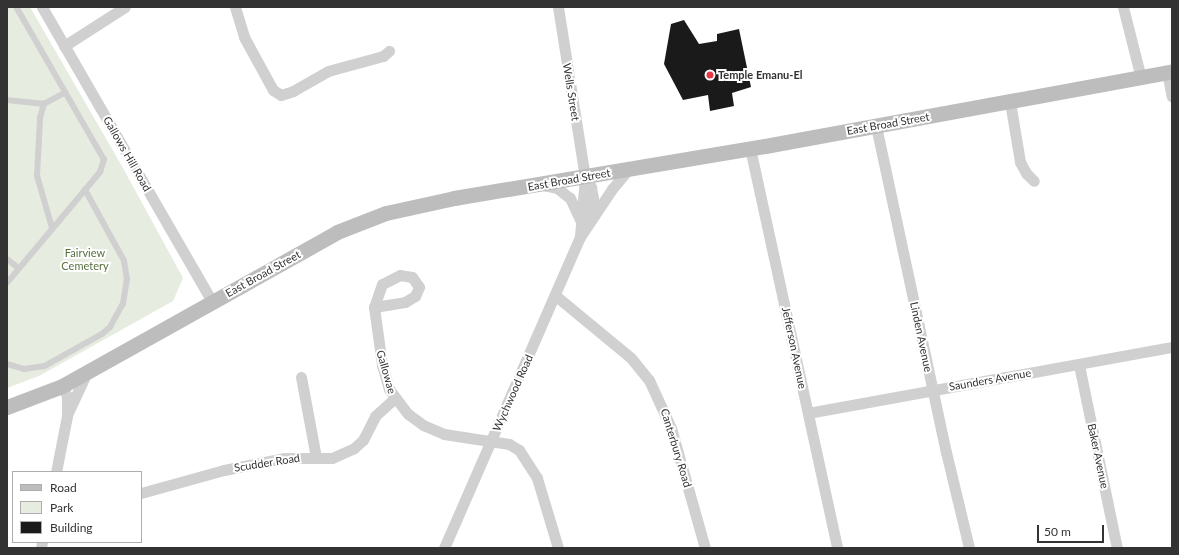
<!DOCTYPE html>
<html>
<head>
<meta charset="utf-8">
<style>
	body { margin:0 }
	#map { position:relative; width:1179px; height:555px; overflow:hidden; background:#fff; font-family:Lato,sans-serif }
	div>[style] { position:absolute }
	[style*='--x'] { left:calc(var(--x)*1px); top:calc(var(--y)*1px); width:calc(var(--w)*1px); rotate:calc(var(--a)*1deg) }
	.green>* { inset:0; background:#e6ecdf }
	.building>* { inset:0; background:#1a1a1a }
	.lane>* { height:5.5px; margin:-2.75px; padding:0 2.75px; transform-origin:2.75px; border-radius:2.75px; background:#d0d0d0 }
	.street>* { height:11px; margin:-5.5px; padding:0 5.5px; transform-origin:5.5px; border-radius:5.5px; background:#d0d0d0 }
	.secondary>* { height:15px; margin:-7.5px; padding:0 7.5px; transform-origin:7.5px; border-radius:7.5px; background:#bdbdbd }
	.dots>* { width:11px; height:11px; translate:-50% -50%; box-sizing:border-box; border:2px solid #fff; border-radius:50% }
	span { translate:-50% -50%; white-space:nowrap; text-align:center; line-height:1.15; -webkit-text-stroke:4px #fff; paint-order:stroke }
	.poi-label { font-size:11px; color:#333; font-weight:700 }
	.left { translate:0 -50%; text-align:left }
	.street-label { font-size:11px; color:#333 }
	.park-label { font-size:11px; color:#56703f }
	.frame { position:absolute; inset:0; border:8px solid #333; pointer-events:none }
	.legend { position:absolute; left:12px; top:471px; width:130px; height:72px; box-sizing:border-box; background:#fff; border:1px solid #adadad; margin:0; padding:5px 7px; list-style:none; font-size:12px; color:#333 }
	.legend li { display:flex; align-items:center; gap:8px; height:20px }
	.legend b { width:20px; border:1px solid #adadad }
	.scale { position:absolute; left:1037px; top:525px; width:67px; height:18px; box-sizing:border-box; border:2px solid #333; border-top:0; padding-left:5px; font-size:12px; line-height:14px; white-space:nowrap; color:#333; -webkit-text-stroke:3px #fff; paint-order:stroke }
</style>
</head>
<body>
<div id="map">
	<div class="green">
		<i style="clip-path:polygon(7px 7px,30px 7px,123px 168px,183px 278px,173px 301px,39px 376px,7px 388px)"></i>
	</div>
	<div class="building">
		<i style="clip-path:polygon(684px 20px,699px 44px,717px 41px,717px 34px,739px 29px,751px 87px,732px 93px,734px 106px,710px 111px,708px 95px,683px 100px,664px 64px,671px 24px)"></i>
	</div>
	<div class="lane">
		<i style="--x:7;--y:100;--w:37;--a:6"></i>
		<i style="--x:52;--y:228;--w:54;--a:-106.1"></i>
		<i style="--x:37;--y:176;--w:58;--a:-87"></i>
		<i style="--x:40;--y:118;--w:15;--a:-74"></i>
		<i style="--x:44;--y:104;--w:24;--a:-28"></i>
		<i style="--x:7;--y:259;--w:15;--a:37"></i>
		<i style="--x:7;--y:283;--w:145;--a:-50"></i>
		<i style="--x:100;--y:172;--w:13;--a:-72"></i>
		<i style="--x:104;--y:160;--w:177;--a:-119.9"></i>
		<i style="--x:7;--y:364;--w:18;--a:16"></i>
		<i style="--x:24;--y:369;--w:21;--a:-8"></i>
		<i style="--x:45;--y:366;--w:65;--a:-29.3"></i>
		<i style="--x:102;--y:334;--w:11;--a:-41"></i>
		<i style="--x:110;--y:327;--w:26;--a:-61"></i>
		<i style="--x:123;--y:304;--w:24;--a:-81"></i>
		<i style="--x:127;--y:280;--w:19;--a:-99"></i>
		<i style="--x:124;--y:261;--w:81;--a:-118.8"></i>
	</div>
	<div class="street">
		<i style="--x:42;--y:7;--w:340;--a:60"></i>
		<i style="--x:235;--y:7;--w:31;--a:73"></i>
		<i style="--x:244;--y:37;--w:60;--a:61.3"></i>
		<i style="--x:273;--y:90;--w:9;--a:32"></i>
		<i style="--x:281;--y:95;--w:13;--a:-18"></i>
		<i style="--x:293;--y:91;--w:40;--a:-29.7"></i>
		<i style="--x:328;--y:71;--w:57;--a:-15.3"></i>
		<i style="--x:383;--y:56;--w:8;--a:-40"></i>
		<i style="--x:558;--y:7;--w:172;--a:81"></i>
		<i style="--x:585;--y:177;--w:60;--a:94.8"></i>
		<i style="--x:1123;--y:7;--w:73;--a:75.8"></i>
		<i style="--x:64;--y:46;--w:72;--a:-32.6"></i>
		<i style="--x:1167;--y:72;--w:25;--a:79"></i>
		<i style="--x:1010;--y:102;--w:61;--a:80.5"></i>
		<i style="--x:1020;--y:162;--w:13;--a:61"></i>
		<i style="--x:1026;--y:173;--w:11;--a:45"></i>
		<i style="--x:876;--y:126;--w:333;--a:77.9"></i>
		<i style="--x:946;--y:452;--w:99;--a:76.5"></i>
		<i style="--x:750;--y:148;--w:409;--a:77.7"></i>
		<i style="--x:585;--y:177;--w:12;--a:59"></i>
		<i style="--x:591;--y:187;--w:11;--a:80"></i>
		<i style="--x:593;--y:198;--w:20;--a:99"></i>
		<i style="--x:543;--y:185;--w:14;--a:12"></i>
		<i style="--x:557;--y:188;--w:16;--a:38"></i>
		<i style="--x:570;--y:198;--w:26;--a:65"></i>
		<i style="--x:556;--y:296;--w:97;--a:39.6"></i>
		<i style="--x:631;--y:358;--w:28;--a:51"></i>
		<i style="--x:649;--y:380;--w:53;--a:65.4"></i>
		<i style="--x:671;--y:428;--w:125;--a:74.2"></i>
		<i style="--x:374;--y:307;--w:31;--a:-9"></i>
		<i style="--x:405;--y:302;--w:12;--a:-31"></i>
		<i style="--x:415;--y:296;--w:10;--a:-66"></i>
		<i style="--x:419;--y:287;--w:12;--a:-125"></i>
		<i style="--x:412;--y:277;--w:12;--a:-171"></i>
		<i style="--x:400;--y:275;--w:20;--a:153"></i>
		<i style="--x:382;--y:284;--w:24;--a:109"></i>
		<i style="--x:374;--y:307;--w:59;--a:82.1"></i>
		<i style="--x:382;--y:365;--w:25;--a:74"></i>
		<i style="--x:389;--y:389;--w:31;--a:53"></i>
		<i style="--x:408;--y:414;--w:19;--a:36"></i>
		<i style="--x:423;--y:425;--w:23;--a:23"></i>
		<i style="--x:444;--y:434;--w:66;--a:8.7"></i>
		<i style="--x:509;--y:444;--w:12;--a:31"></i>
		<i style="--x:519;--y:450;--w:33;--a:57"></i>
		<i style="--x:537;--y:478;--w:73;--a:73.3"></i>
		<i style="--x:1079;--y:365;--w:187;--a:78.3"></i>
		<i style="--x:301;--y:377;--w:81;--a:79.4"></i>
		<i style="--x:808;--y:413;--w:370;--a:-10.3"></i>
		<i style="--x:67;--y:415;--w:47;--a:-65.1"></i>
		<i style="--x:56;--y:472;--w:57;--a:-78.9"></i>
		<i style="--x:67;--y:416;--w:20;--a:-90"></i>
		<i style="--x:67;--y:396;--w:11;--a:-117"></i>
		<i style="--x:141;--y:493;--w:86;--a:-15.5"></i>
		<i style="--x:224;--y:470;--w:61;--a:-11.3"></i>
		<i style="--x:284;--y:458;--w:48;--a:0"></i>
		<i style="--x:332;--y:458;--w:24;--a:-24"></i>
		<i style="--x:354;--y:448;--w:12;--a:-42"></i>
		<i style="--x:363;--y:440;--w:27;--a:-63"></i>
		<i style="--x:375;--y:416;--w:25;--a:-42"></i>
		<i style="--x:41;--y:548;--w:6;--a:-81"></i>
		<i style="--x:444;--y:548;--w:339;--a:-66.4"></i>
		<i style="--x:580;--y:237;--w:58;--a:-56.3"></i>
		<i style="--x:612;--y:189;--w:26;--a:-50"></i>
	</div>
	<div class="secondary">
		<i style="--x:7;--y:407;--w:59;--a:-20.9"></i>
		<i style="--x:62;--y:386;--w:315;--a:-29.2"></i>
		<i style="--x:337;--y:232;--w:53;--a:-21.2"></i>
		<i style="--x:386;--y:213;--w:70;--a:-12.4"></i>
		<i style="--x:454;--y:198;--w:315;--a:-9.5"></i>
		<i style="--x:765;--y:146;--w:414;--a:-10.4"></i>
	</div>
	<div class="dots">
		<i style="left:710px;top:75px;background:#e63946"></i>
	</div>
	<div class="poi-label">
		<span class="left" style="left:718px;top:75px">Temple Emanu-El</span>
	</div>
	<div class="street-label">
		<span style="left:571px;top:92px;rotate:81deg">Wells Street</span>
		<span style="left:888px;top:124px;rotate:-10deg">East Broad Street</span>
		<span style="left:127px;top:154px;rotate:60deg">Gallows Hill Road</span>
		<span style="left:569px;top:180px;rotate:-10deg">East Broad Street</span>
		<span style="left:263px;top:274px;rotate:-29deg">East Broad Street</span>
		<span style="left:921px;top:337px;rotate:78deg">Linden Avenue</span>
		<span style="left:794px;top:348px;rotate:78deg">Jefferson Avenue</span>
		<span style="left:386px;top:372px;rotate:74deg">Gallowae</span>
		<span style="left:990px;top:380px;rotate:-10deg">Saunders Avenue</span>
		<span style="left:513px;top:393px;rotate:-66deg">Wychwood Road</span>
		<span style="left:676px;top:448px;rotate:73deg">Canterbury Road</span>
		<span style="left:1098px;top:456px;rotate:78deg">Baker Avenue</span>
		<span style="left:267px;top:463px;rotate:-9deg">Scudder Road</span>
	</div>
	<div class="park-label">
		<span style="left:85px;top:260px">Fairview<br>Cemetery</span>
	</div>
	<div class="frame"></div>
	<ul class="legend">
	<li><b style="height:5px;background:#bdbdbd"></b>Road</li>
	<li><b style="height:11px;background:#e6ecdf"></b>Park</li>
	<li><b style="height:11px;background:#1a1a1a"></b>Building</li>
	</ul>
	<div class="scale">50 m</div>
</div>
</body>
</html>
